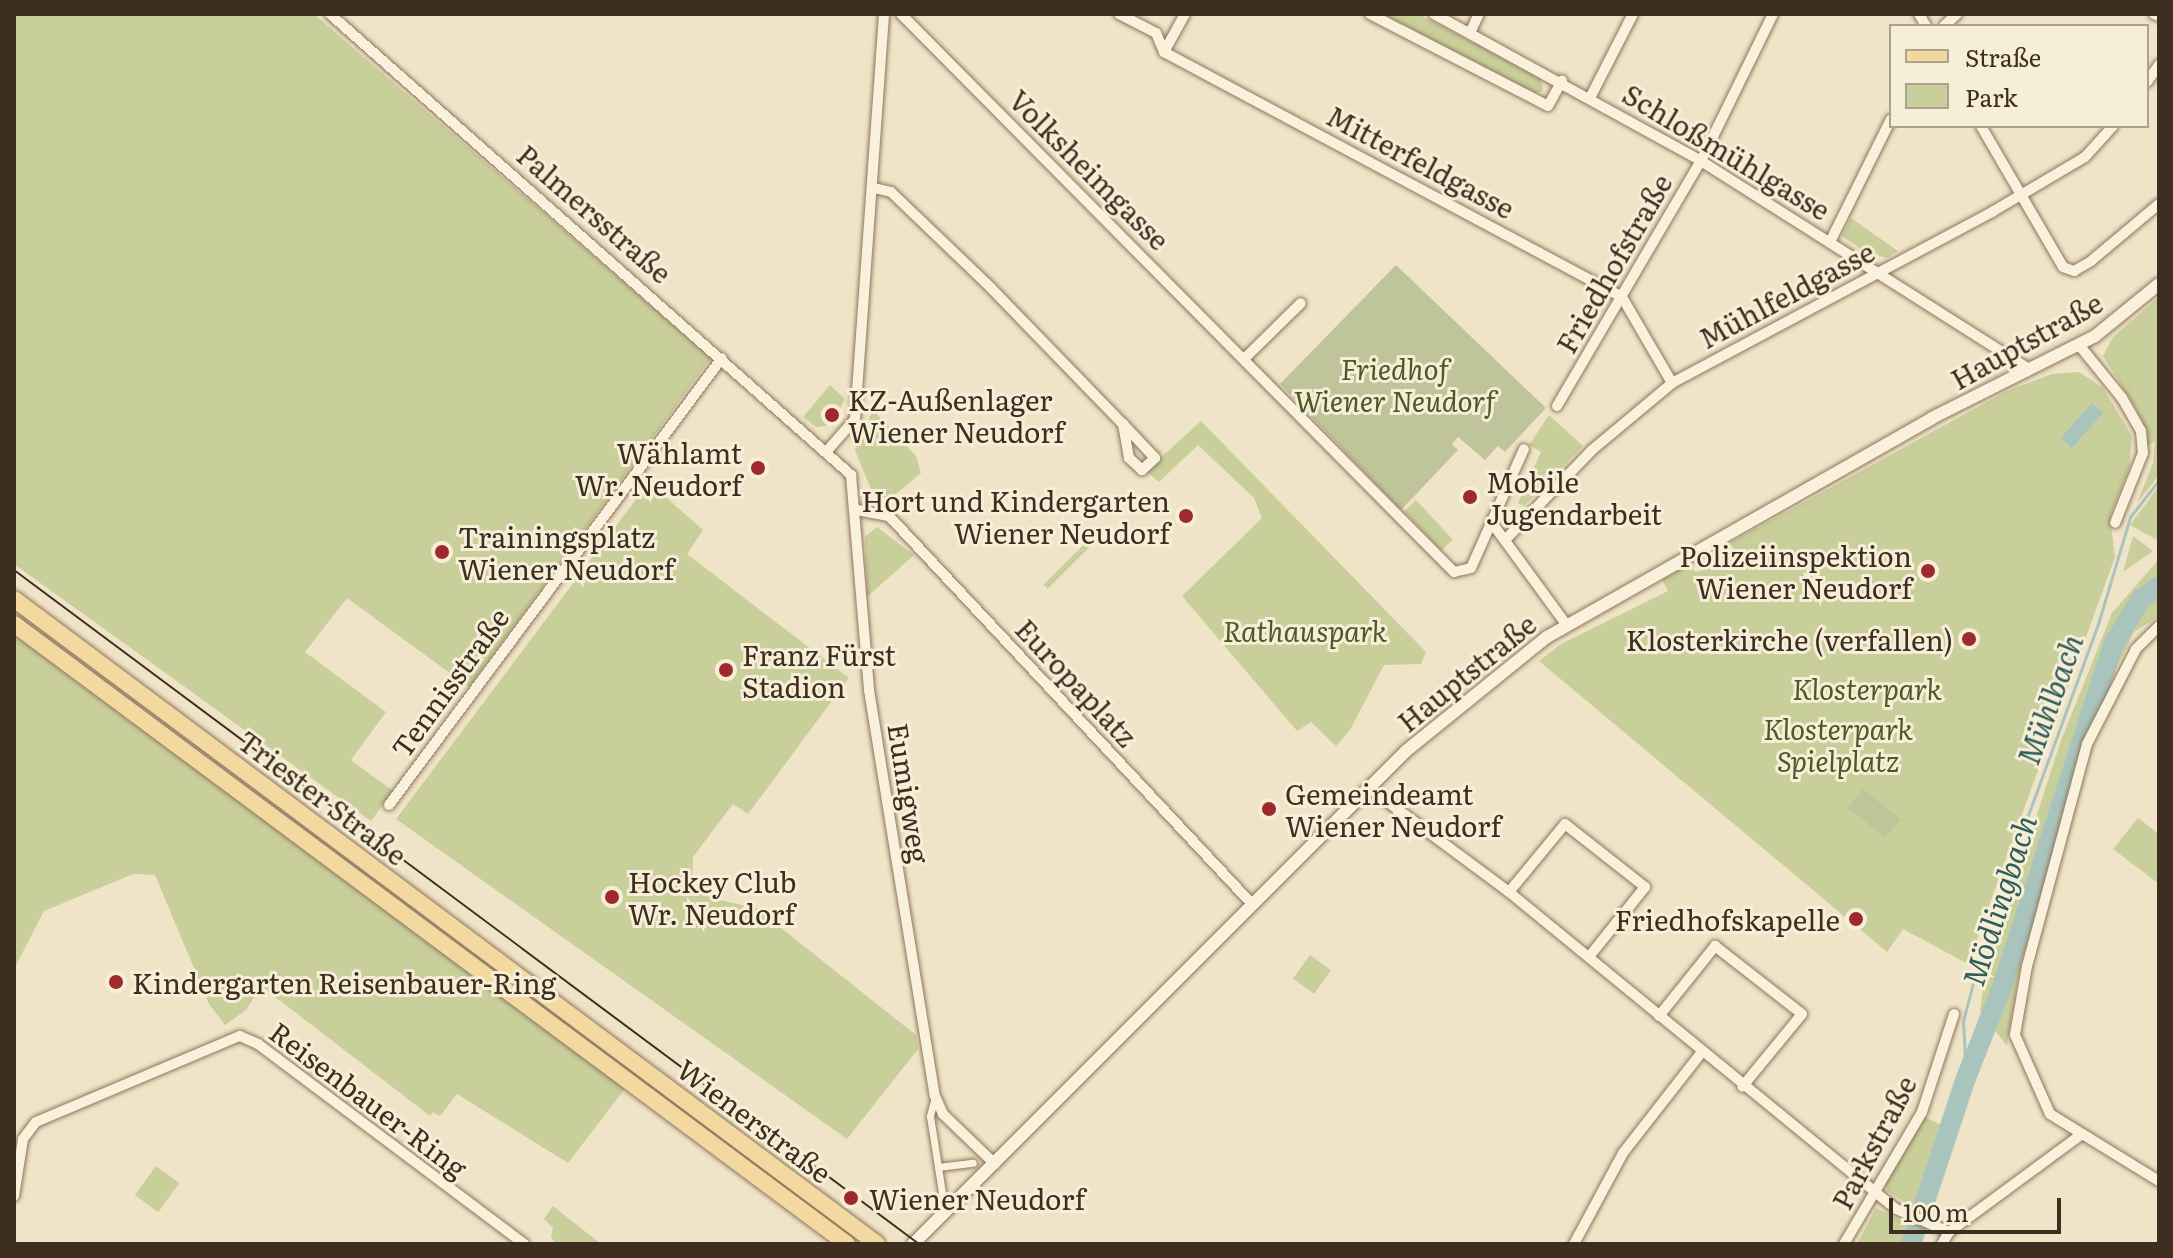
<!DOCTYPE html>
<html>
<head>
<meta charset="utf-8">
<style>
	body { margin:0 }
	#map { position:relative; width:2173px; height:1258px; overflow:hidden; background:#f0e4c8; font-family:Literata,serif }
	div>[style] { position:absolute }
	[style*='--x'] { left:calc(var(--x)*1px); top:calc(var(--y)*1px); width:calc(var(--w)*1px); rotate:calc(var(--a)*1deg) }
	.green>* { inset:0; background:#c9cf9b; transform-origin:0 0 }
	.cemetery>* { inset:0; background:#bfc49a; transform-origin:0 0 }
	.water>* { inset:0; background:#a9c4bc; transform-origin:0 0 }
	.stream>* { height:3px; margin:-1.5px; padding:0 1.5px; transform-origin:1.5px; border-radius:1.5px; background:#a9c4bc }
	.river>* { height:20px; margin:-10px; padding:0 10px; transform-origin:10px; border-radius:10px; background:#a9c4bc }
	.roads { filter:drop-shadow(0 0 2px #8d765c) drop-shadow(0 0 2px #8d765c) }
	.pedestrian>* { height:7px; margin:-3.5px; padding:0 3.5px; transform-origin:3.5px; border-radius:3.5px; background:#faf1dc }
	.minor>* { height:10px; margin:-5px; padding:0 5px; transform-origin:5px; border-radius:5px; background:#faf1dc }
	.tertiary>* { height:12px; margin:-6px; padding:0 6px; transform-origin:6px; border-radius:6px; background:#faf1dc }
	.primary>* { height:16px; margin:-8px; padding:0 8px; transform-origin:8px; border-radius:8px; background:#f3d9a0 }
	.tram>* { height:2px; margin:-1px; padding:0 1px; transform-origin:1px; border-radius:1px; background:#3d2e20 }
	.dots>* { width:22px; height:22px; translate:-50% -50%; box-sizing:border-box; border:4px solid #f7eed8; border-radius:50% }
	span { translate:-50% -50%; white-space:nowrap; text-align:center; line-height:1.15; -webkit-text-stroke:6px #f7eed8; paint-order:stroke }
	.street-label { font-size:28px; color:#3d2e20 }
	.park-label { font-size:28px; color:#4d5a26; font-style:italic }
	.poi-label { font-size:28px; color:#3d2e20 }
	.left { translate:0 -50%; text-align:left }
	.right { translate:-100% -50%; text-align:right }
	.water-label { font-size:30px; color:#2f5d5a; font-style:italic }
	.frame { position:absolute; inset:0; border:16px solid #3d2e20; pointer-events:none }
	.legend { position:absolute; left:1889px; top:24px; width:260px; height:104px; box-sizing:border-box; background:#f7eed8; border:2px solid #ada18e; margin:0; padding:10px 14px; list-style:none; font-size:24px; color:#3d2e20 }
	.legend li { display:flex; align-items:center; gap:16px; height:40px }
	.legend b { width:40px; border:2px solid #ada18e }
	.scale { position:absolute; left:1889px; top:1198px; width:172px; height:36px; box-sizing:border-box; border:4px solid #3d2e20; border-top:0; padding-left:10px; font-size:24px; line-height:28px; white-space:nowrap; color:#3d2e20; -webkit-text-stroke:6px #f7eed8; paint-order:stroke }
</style>
</head>
<body>
<div id="map">
	<div class="green">
		<i style="clip-path:polygon(14px 14px,314px 14px,711px 358px,469px 687px,347px 598px,305px 652px,386px 712px,351px 760px,393px 791px,371px 821px,14px 564px)"></i>
		<i style="clip-path:polygon(1383px 14px,1418px 14px,1541px 78px,1543px 91px,1535px 93px)"></i>
		<i style="clip-path:polygon(1851px 218px,1898px 251px,1887px 258px,1867px 253px,1842px 236px)"></i>
		<i style="clip-path:polygon(2159px 297px,2159px 475px,2137px 503px,2153px 463px,2155px 441px,2146px 447px,2146px 431px,2135px 407px,2103px 356px,2113px 337px)"></i>
		<i style="clip-path:polygon(2079px 372px,2103px 388px,2132px 436px,2129px 469px,2110px 516px,2115px 557px,1968px 964px,1903px 929px,1887px 952px,1539px 661px,1561px 644px,1668px 591px,1662px 580px,1690px 564px,1695px 572px,1707px 569px,1735px 552px,1730px 543px,2007px 391px,2052px 374px)"></i>
		<i style="clip-path:polygon(830px 385px,845px 399px,839px 411px,832px 407px,825px 416px,830px 421px,826px 426px,816px 427px,803px 417px)"></i>
		<i style="clip-path:polygon(873px 410px,916px 456px,921px 473px,889px 500px,872px 492px,855px 450px)"></i>
		<i style="clip-path:polygon(1549px 415px,1583px 446px,1524px 506px,1518px 503px,1541px 452px,1529px 445px)"></i>
		<i style="clip-path:polygon(1201px 421px,1426px 652px,1421px 664px,1384px 665px,1350px 730px,1336px 746px,1311px 722px,1297px 731px,1182px 596px,1262px 518px,1254px 498px,1198px 445px,1159px 482px,1146px 471px)"></i>
		<i style="clip-path:polygon(649px 482px,703px 530px,687px 554px,849px 678px,748px 814px,733px 804px,693px 857px,692px 884px,711px 898px,756px 908px,916px 1035px,918px 1049px,847px 1139px,396px 819px)"></i>
		<i style="clip-path:polygon(2159px 486px,2159px 541px,2130px 525px)"></i>
		<i style="left:1416px;top:500px;width:54px;height:16px;rotate:47deg"></i>
		<i style="left:1103px;top:525px;width:6px;height:84px;rotate:45deg"></i>
		<i style="clip-path:polygon(877px 527px,914px 555px,867px 597px,865px 537px)"></i>
		<i style="clip-path:polygon(2133px 536px,2153px 551px,2123px 572px)"></i>
		<i style="clip-path:polygon(2159px 559px,2159px 616px,2134px 632px,2089px 723px,2081px 725px,2044px 831px,2051px 845px,2017px 983px,2007px 1046px,1980px 1011px,1985px 976px,2060px 743px,2112px 613px)"></i>
		<i style="clip-path:polygon(14px 635px,627px 1086px,568px 1163px,457px 1094px,440px 1116px,433px 1112px,430px 1116px,261px 986px,246px 1010px,225px 1025px,209px 1004px,155px 875px,133px 874px,44px 911px,14px 969px)"></i>
		<i style="clip-path:polygon(2138px 818px,2159px 834px,2159px 884px,2113px 849px)"></i>
		<i style="left:1310px;top:955px;width:26px;height:29px;rotate:36deg"></i>
		<i style="clip-path:polygon(1923px 1116px,1941px 1125px,1916px 1209px,1887px 1191px,1885px 1182px)"></i>
		<i style="left:156px;top:1166px;width:29px;height:36px;rotate:36deg"></i>
		<i style="clip-path:polygon(553px 1206px,601px 1244px,556px 1244px,551px 1237px,553px 1228px,544px 1219px)"></i>
		<i style="clip-path:polygon(1876px 1208px,1909px 1224px,1900px 1244px,1857px 1244px)"></i>
	</div>
	<div class="cemetery">
		<i style="clip-path:polygon(1396px 265px,1546px 408px,1505px 452px,1498px 446px,1485px 460px,1458px 437px,1452px 444px,1458px 450px,1401px 510px,1280px 384px)"></i>
		<i style="left:1863px;top:789px;width:48px;height:24px;rotate:39deg"></i>
	</div>
	<div class="water">
		<i style="left:2092px;top:403px;width:15px;height:47px;rotate:42deg"></i>
	</div>
	<div class="stream">
		<i style="--x:1966;--y:1078;--w:57;--a:-93"></i>
		<i style="--x:1963;--y:1021;--w:106;--a:-75.2"></i>
		<i style="--x:1990;--y:919;--w:314;--a:-69.9"></i>
		<i style="--x:2098;--y:624;--w:112;--a:-73.3"></i>
		<i style="--x:2130;--y:517;--w:47;--a:-51.9"></i>
	</div>
	<div class="river">
		<i style="--x:1911;--y:1244;--w:175;--a:-71.7"></i>
		<i style="--x:1966;--y:1078;--w:98;--a:-68.4"></i>
		<i style="--x:2002;--y:987;--w:360;--a:-72"></i>
		<i style="--x:2113;--y:645;--w:54;--a:-58.7"></i>
		<i style="--x:2141;--y:599;--w:22;--a:-36"></i>
	</div>
	<div class="roads">
		<div class="pedestrian">
			<i style="--x:935;--y:1097;--w:20;--a:105"></i>
			<i style="--x:930;--y:1116;--w:78;--a:81.1"></i>
			<i style="--x:938;--y:1167;--w:35;--a:-7"></i>
		</div>
		<div class="minor">
			<i style="--x:330;--y:14;--w:696;--a:41.5"></i>
			<i style="--x:851;--y:475;--w:216;--a:85.2"></i>
			<i style="--x:869;--y:690;--w:411;--a:80.8"></i>
			<i style="--x:935;--y:1096;--w:20;--a:66"></i>
			<i style="--x:943;--y:1114;--w:72;--a:43.9"></i>
			<i style="--x:901;--y:14;--w:786;--a:45.26"></i>
			<i style="--x:1454;--y:572;--w:17;--a:-13"></i>
			<i style="--x:1471;--y:568;--w:130;--a:-66"></i>
			<i style="--x:1119;--y:14;--w:42;--a:27.2"></i>
			<i style="--x:1156;--y:33;--w:21;--a:67"></i>
			<i style="--x:1164;--y:52;--w:519;--a:28.14"></i>
			<i style="--x:1622;--y:297;--w:99;--a:59.8"></i>
			<i style="--x:1370;--y:14;--w:200;--a:27.3"></i>
			<i style="--x:1548;--y:106;--w:29;--a:-61"></i>
			<i style="--x:1434;--y:14;--w:305;--a:28.8"></i>
			<i style="--x:1701;--y:161;--w:386;--a:32.4"></i>
			<i style="--x:1919;--y:14;--w:14;--a:60"></i>
			<i style="--x:2154;--y:14;--w:5;--a:22"></i>
			<i style="--x:1944;--y:26;--w:18;--a:-43"></i>
			<i style="--x:1470;--y:33;--w:21;--a:-65"></i>
			<i style="--x:1164;--y:52;--w:43;--a:-61.1"></i>
			<i style="--x:2147;--y:82;--w:21;--a:-55"></i>
			<i style="--x:1591;--y:96;--w:92;--a:-62.9"></i>
			<i style="--x:1981;--y:126;--w:163;--a:59.8"></i>
			<i style="--x:2063;--y:267;--w:12;--a:20"></i>
			<i style="--x:2074;--y:271;--w:20;--a:-30"></i>
			<i style="--x:2091;--y:261;--w:89;--a:-40"></i>
			<i style="--x:874;--y:188;--w:17;--a:13"></i>
			<i style="--x:891;--y:192;--w:139;--a:43.8"></i>
			<i style="--x:991;--y:288;--w:190;--a:45.9"></i>
			<i style="--x:1123;--y:424;--w:47;--a:46.7"></i>
			<i style="--x:1155;--y:458;--w:18;--a:137"></i>
			<i style="--x:1142;--y:470;--w:18;--a:-137"></i>
			<i style="--x:1129;--y:458;--w:35;--a:-100"></i>
			<i style="--x:1830;--y:242;--w:137;--a:-63.6"></i>
			<i style="--x:2079;--y:345;--w:68;--a:50.9"></i>
			<i style="--x:2122;--y:398;--w:38;--a:60"></i>
			<i style="--x:2141;--y:431;--w:22;--a:85"></i>
			<i style="--x:2143;--y:453;--w:75;--a:111.8"></i>
			<i style="--x:1245;--y:358;--w:78;--a:-44.5"></i>
			<i style="--x:1557;--y:406;--w:284;--a:-59.6"></i>
			<i style="--x:1701;--y:161;--w:164;--a:-63.9"></i>
			<i style="--x:826;--y:452;--w:44;--a:-48.7"></i>
			<i style="--x:855;--y:419;--w:406;--a:-85.9"></i>
			<i style="--x:857;--y:510;--w:33;--a:11"></i>
			<i style="--x:889;--y:516;--w:531;--a:46.91"></i>
			<i style="--x:1492;--y:523;--w:125;--a:53.8"></i>
			<i style="--x:1507;--y:538;--w:122;--a:-46"></i>
			<i style="--x:1592;--y:450;--w:104;--a:-39.9"></i>
			<i style="--x:1672;--y:383;--w:363;--a:-28.1"></i>
			<i style="--x:1992;--y:212;--w:108;--a:-30.6"></i>
			<i style="--x:2085;--y:157;--w:42;--a:-47.9"></i>
			<i style="--x:2159;--y:626;--w:33;--a:135"></i>
			<i style="--x:2136;--y:649;--w:107;--a:117.3"></i>
			<i style="--x:2087;--y:744;--w:230;--a:105.1"></i>
			<i style="--x:2027;--y:966;--w:70;--a:99.9"></i>
			<i style="--x:2015;--y:1035;--w:86;--a:66.1"></i>
			<i style="--x:2050;--y:1114;--w:128;--a:31.6"></i>
			<i style="--x:1369;--y:788;--w:174;--a:36.6"></i>
			<i style="--x:1509;--y:892;--w:500;--a:39.32"></i>
			<i style="--x:1896;--y:1209;--w:58;--a:23.5"></i>
			<i style="--x:389;--y:805;--w:557;--a:-53.32"></i>
			<i style="--x:1509;--y:892;--w:88;--a:-50.5"></i>
			<i style="--x:1565;--y:824;--w:102;--a:38.2"></i>
			<i style="--x:1645;--y:887;--w:90;--a:128.7"></i>
			<i style="--x:1659;--y:1016;--w:90;--a:-51.3"></i>
			<i style="--x:1715;--y:946;--w:110;--a:38"></i>
			<i style="--x:1802;--y:1014;--w:94;--a:129.4"></i>
			<i style="--x:14;--y:1196;--w:58;--a:-81"></i>
			<i style="--x:23;--y:1139;--w:21;--a:-53"></i>
			<i style="--x:36;--y:1122;--w:221;--a:-22.9"></i>
			<i style="--x:240;--y:1036;--w:20;--a:24"></i>
			<i style="--x:258;--y:1044;--w:333;--a:36.9"></i>
			<i style="--x:1574;--y:1244;--w:103;--a:-61.7"></i>
			<i style="--x:1623;--y:1153;--w:127;--a:-52"></i>
			<i style="--x:1844;--y:1244;--w:153;--a:-59.4"></i>
			<i style="--x:1922;--y:1112;--w:103;--a:-71.9"></i>
			<i style="--x:1942;--y:1244;--w:14;--a:-60"></i>
			<i style="--x:1949;--y:1232;--w:165;--a:-36.4"></i>
		</div>
		<div class="tertiary">
			<i style="--x:913;--y:1244;--w:697;--a:-45"></i>
			<i style="--x:1406;--y:751;--w:181;--a:-39"></i>
			<i style="--x:1547;--y:637;--w:443;--a:-29.6"></i>
			<i style="--x:1932;--y:418;--w:182;--a:-26.7"></i>
			<i style="--x:2095;--y:336;--w:82;--a:-39.1"></i>
		</div>
		<div class="primary">
			<i style="--x:14;--y:599;--w:1077;--a:36.77"></i>
			<i style="--x:14;--y:624;--w:1038;--a:36.66"></i>
		</div>
	</div>
	<div class="tram">
		<i style="--x:14;--y:570;--w:1128;--a:36.68"></i>
	</div>
	<div class="dots">
		<i style="left:832px;top:415px;background:#9e2a2b"></i>
		<i style="left:758px;top:468px;background:#9e2a2b"></i>
		<i style="left:1470px;top:497px;background:#9e2a2b"></i>
		<i style="left:1186px;top:516px;background:#9e2a2b"></i>
		<i style="left:442px;top:552px;background:#9e2a2b"></i>
		<i style="left:1928px;top:571px;background:#9e2a2b"></i>
		<i style="left:1969px;top:639px;background:#9e2a2b"></i>
		<i style="left:726px;top:670px;background:#9e2a2b"></i>
		<i style="left:1269px;top:809px;background:#9e2a2b"></i>
		<i style="left:612px;top:897px;background:#9e2a2b"></i>
		<i style="left:1856px;top:919px;background:#9e2a2b"></i>
		<i style="left:116px;top:982px;background:#9e2a2b"></i>
		<i style="left:851px;top:1198px;background:#9e2a2b"></i>
	</div>
	<div class="street-label">
		<span style="left:1727px;top:151px;rotate:31deg">Schloßmühlgasse</span>
		<span style="left:1421px;top:161px;rotate:28deg">Mitterfeldgasse</span>
		<span style="left:1090px;top:169px;rotate:45deg">Volksheimgasse</span>
		<span style="left:595px;top:213px;rotate:41deg">Palmersstraße</span>
		<span style="left:1613px;top:263px;rotate:-60deg">Friedhofstraße</span>
		<span style="left:1786px;top:294px;rotate:-28deg">Mühlfeldgasse</span>
		<span style="left:2026px;top:340px;rotate:-29deg">Hauptstraße</span>
		<span style="left:1466px;top:672px;rotate:-39deg">Hauptstraße</span>
		<span style="left:449px;top:682px;rotate:-54deg">Tennisstraße</span>
		<span style="left:1077px;top:682px;rotate:47deg">Europaplatz</span>
		<span style="left:910px;top:793px;rotate:81deg">Eumigweg</span>
		<span style="left:323px;top:797px;rotate:37deg">Triester Straße</span>
		<span style="left:369px;top:1099px;rotate:37deg">Reisenbauer-Ring</span>
		<span style="left:755px;top:1120px;rotate:37deg">Wienerstraße</span>
		<span style="left:1873px;top:1142px;rotate:-62deg">Parkstraße</span>
	</div>
	<div class="park-label">
		<span style="left:1395px;top:384px">Friedhof<br>Wiener Neudorf</span>
		<span style="left:1305px;top:630px">Rathauspark</span>
		<span style="left:1867px;top:688px">Klosterpark</span>
		<span style="left:1838px;top:744px">Klosterpark<br>Spielplatz</span>
	</div>
	<div class="poi-label">
		<span class="left" style="left:848px;top:415px">KZ-Außenlager<br>Wiener Neudorf</span>
		<span class="right" style="left:742px;top:468px">Wählamt<br>Wr. Neudorf</span>
		<span class="left" style="left:1486px;top:497px">Mobile<br>Jugendarbeit</span>
		<span class="right" style="left:1170px;top:516px">Hort und Kindergarten<br>Wiener Neudorf</span>
		<span class="left" style="left:458px;top:552px">Trainingsplatz<br>Wiener Neudorf</span>
		<span class="right" style="left:1912px;top:571px">Polizeiinspektion<br>Wiener Neudorf</span>
		<span class="right" style="left:1953px;top:639px">Klosterkirche (verfallen)</span>
		<span class="left" style="left:742px;top:670px">Franz Fürst<br>Stadion</span>
		<span class="left" style="left:1285px;top:809px">Gemeindeamt<br>Wiener Neudorf</span>
		<span class="left" style="left:628px;top:897px">Hockey Club<br>Wr. Neudorf</span>
		<span class="right" style="left:1840px;top:919px">Friedhofskapelle</span>
		<span class="left" style="left:132px;top:982px">Kindergarten Reisenbauer-Ring</span>
		<span class="left" style="left:869px;top:1198px">Wiener Neudorf</span>
	</div>
	<div class="water-label">
		<span style="left:2049px;top:699px;rotate:-70deg">Mühlbach</span>
		<span style="left:1998px;top:900px;rotate:-72deg">Mödlingbach</span>
	</div>
	<div class="frame"></div>
	<ul class="legend">
	<li><b style="height:10px;background:#f3d9a0"></b>Straße</li>
	<li><b style="height:22px;background:#c9cf9b"></b>Park</li>
	</ul>
	<div class="scale">100 m</div>
</div>
</body>
</html>
